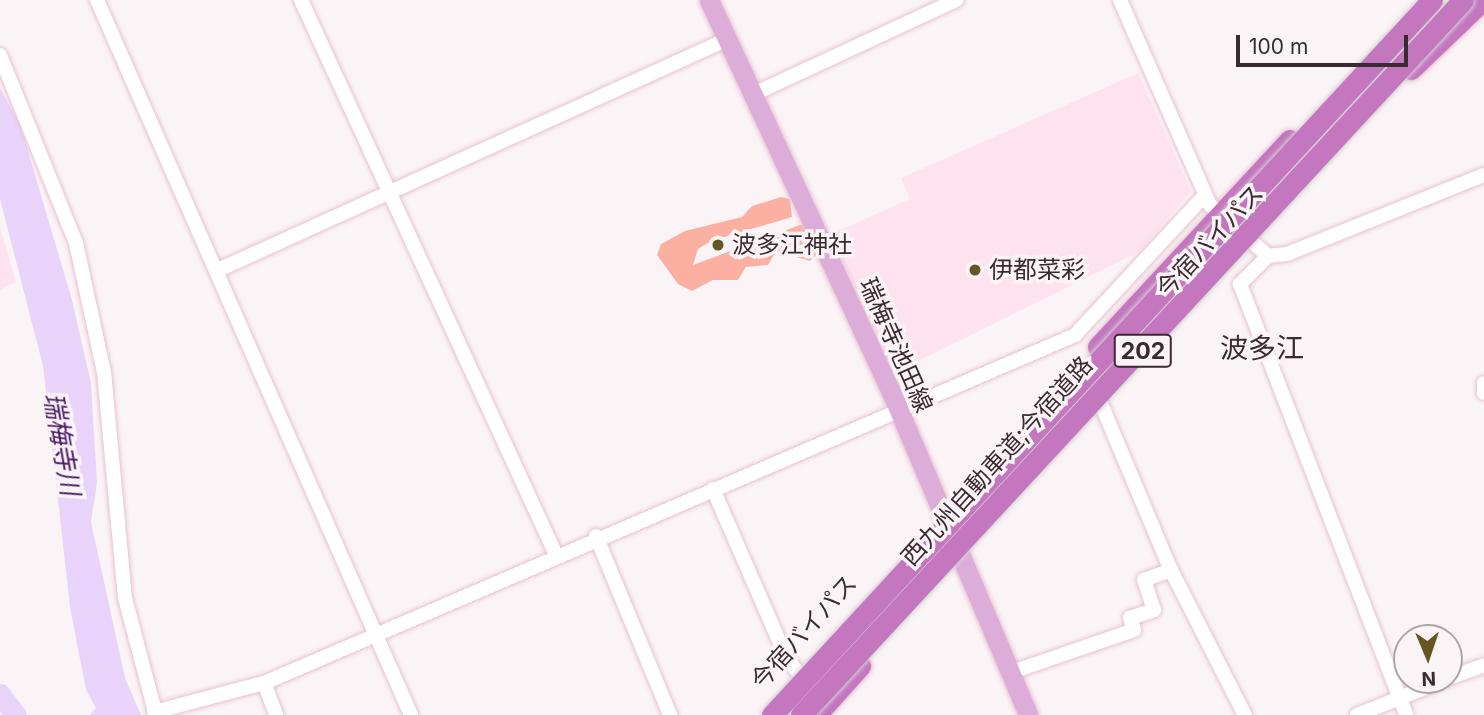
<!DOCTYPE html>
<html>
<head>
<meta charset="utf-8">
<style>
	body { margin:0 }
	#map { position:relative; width:1484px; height:715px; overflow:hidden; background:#fbf4f7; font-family:Inter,"Noto Sans JP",sans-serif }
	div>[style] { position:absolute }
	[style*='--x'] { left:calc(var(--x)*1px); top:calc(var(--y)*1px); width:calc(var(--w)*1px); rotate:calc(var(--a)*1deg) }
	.built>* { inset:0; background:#fee3ef }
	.forest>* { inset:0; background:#fcb0a1 }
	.water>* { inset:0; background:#e8d4fa }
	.river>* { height:21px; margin:-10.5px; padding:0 10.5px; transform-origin:10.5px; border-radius:10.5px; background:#e8d4fa }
	.roads { filter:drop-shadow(0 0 2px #e7c2d2) drop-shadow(0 0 2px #e7c2d2) }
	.minor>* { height:14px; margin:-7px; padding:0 7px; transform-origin:7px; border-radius:7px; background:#fff }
	.major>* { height:19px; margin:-9.5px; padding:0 9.5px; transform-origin:9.5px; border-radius:9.5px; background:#dcadd9 }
	.highway>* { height:21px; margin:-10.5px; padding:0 10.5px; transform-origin:10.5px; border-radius:10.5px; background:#c476bf }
	.bridges { filter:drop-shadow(0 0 2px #d3d0d2) drop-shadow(0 0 2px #d3d0d2) }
	.highway-bridge>* { height:21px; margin:-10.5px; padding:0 10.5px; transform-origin:10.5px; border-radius:10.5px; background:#c476bf }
	.dots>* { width:19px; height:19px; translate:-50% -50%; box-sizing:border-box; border:4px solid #fbf4f7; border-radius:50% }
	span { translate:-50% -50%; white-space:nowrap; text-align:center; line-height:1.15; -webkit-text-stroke:7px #fbf4f7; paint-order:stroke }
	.shield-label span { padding:2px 5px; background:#fbf4f7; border:2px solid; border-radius:5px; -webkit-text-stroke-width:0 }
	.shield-label { font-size:23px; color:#392b31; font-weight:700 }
	.street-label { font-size:24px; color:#392b31 }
	.poi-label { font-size:24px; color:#392b31 }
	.left { translate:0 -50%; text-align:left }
	.water-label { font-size:26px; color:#4a1f66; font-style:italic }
	.quarter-label { font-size:28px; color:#392b31 }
	.north { position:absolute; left:1393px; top:624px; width:70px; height:70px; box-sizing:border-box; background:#fbf4f7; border:2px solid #ada4a8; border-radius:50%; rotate:178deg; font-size:19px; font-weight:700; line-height:28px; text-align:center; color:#392b31 }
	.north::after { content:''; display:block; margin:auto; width:24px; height:32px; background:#655724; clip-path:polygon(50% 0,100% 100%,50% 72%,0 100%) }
	.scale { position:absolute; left:1236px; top:35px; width:172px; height:32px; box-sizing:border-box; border:4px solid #392b31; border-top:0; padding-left:9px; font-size:21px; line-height:24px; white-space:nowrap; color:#392b31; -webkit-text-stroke:5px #fbf4f7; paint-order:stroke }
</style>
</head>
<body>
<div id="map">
	<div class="built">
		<i style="clip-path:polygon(1138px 73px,1191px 191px,1139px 252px,892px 374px,831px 234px,910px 199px,901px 178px)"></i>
		<i style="clip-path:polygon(0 227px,16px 282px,0 290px)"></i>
	</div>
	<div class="forest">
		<i style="clip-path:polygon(781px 197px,790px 199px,792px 217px,711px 241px,698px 249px,693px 265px,800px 225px,808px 226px,820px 251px,810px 261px,776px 251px,768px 265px,746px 267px,738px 280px,713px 280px,692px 291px,678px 284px,657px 255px,661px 244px,685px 231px,742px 217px,752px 206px)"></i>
	</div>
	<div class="water">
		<i style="clip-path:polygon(0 88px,20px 124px,72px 300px,91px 383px,97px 483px,91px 522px,125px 678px,141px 715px,90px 715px,96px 708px,86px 690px,70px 607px,43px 366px,0 199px)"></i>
	</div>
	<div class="river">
		<i style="--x:0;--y:694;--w:26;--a:53"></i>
	</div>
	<div class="roads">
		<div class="minor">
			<i style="--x:97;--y:0;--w:781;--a:66.29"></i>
			<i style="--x:301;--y:0;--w:611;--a:65.32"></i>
			<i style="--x:1120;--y:0;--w:224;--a:66.3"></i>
			<i style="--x:1210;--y:205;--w:77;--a:41.3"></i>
			<i style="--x:1268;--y:256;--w:19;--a:-6"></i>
			<i style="--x:1287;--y:254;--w:212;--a:-21.9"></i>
			<i style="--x:0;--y:55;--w:203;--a:68"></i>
			<i style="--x:76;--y:243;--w:132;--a:77.8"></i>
			<i style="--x:104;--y:372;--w:227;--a:84.7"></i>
			<i style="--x:125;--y:598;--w:121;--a:75.2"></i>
			<i style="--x:756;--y:93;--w:221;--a:-24.9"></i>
			<i style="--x:1268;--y:256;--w:40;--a:135"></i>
			<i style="--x:1240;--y:284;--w:462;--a:68.9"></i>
			<i style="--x:218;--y:270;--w:560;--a:-24.37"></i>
			<i style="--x:1484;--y:383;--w:10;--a:90"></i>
			<i style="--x:1099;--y:399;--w:186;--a:67.2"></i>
			<i style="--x:1171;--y:570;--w:163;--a:63"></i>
			<i style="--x:713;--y:489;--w:183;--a:66.5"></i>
			<i style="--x:786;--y:657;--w:23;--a:52"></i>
			<i style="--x:596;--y:536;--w:194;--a:67.5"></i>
			<i style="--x:1009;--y:673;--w:132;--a:-19"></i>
			<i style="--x:1134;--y:630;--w:13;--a:-108"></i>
			<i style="--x:1130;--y:618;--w:25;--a:-18"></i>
			<i style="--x:1154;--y:610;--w:32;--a:-108"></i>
			<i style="--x:1144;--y:580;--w:29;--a:-20"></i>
			<i style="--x:1449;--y:678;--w:37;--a:-20"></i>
			<i style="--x:264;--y:683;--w:34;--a:69"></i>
			<i style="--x:154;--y:712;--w:114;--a:-14.8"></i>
			<i style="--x:264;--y:683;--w:883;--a:-23.22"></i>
			<i style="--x:1075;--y:335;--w:191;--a:-47.1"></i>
			<i style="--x:1357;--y:715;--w:95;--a:-21.7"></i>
		</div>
		<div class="major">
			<i style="--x:709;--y:0;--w:450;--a:65.1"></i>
			<i style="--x:898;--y:408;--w:333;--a:67"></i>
		</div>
		<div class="highway">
			<i style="--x:1411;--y:69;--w:100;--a:-43.8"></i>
			<i style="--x:1098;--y:347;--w:282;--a:-47.2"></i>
			<i style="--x:816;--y:715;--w:66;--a:-48.1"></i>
		</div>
	</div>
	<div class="bridges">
		<div class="highway-bridge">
			<i style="--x:772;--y:715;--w:973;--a:-47.29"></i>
			<i style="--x:801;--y:715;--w:974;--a:-47.2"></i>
		</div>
	</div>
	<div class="dots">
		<i style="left:718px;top:245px;background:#655724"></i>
		<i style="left:975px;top:270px;background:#655724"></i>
	</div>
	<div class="shield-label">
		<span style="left:1143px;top:351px">202</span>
	</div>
	<div class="street-label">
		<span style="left:1210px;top:241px;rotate:-47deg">今宿バイパス</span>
		<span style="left:896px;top:345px;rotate:66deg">瑞梅寺池田線</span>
		<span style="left:997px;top:461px;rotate:-48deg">西九州自動車道;今宿道路</span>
		<span style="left:804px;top:632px;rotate:-48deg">今宿バイパス</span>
	</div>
	<div class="poi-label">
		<span class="left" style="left:732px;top:245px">波多江神社</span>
		<span class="left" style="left:989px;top:270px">伊都菜彩</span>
	</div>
	<div class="water-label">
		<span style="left:62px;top:444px;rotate:80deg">瑞梅寺川</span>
	</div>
	<div class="quarter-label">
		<span style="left:1262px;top:348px">波多江</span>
	</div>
	<div class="north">N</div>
	<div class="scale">100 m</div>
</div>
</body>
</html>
